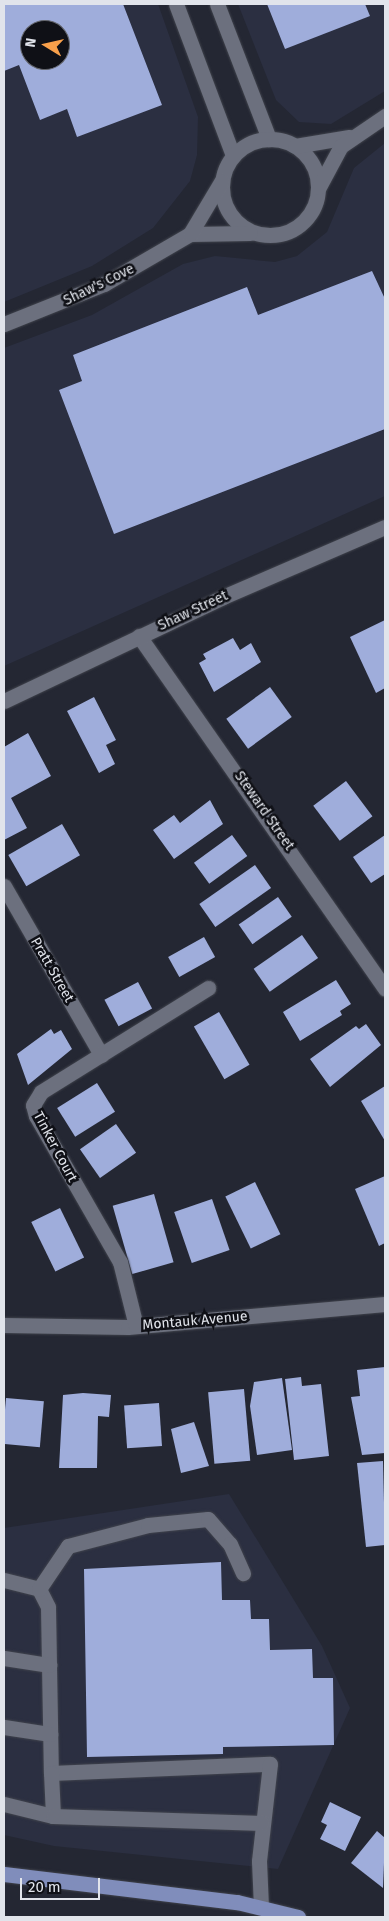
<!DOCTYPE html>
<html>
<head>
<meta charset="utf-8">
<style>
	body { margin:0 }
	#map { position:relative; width:389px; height:1921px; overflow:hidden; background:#242733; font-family:"Fira Sans",sans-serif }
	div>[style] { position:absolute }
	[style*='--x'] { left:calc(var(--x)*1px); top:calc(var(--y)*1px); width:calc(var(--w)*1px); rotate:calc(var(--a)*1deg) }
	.built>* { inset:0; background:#2b2f41 }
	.building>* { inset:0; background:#9faddb; transform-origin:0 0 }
	.roads { filter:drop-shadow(0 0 1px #40434c) drop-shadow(0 0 1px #40434c) }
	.minor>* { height:15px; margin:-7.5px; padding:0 7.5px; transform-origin:7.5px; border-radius:7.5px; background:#6c707e }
	.minor>.ring { margin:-7.5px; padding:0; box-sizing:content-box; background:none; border:15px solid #6c707e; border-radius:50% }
	.major>* { height:15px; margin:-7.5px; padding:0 7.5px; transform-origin:7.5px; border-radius:7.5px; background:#808dbb }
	span { translate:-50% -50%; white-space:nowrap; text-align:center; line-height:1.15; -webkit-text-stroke:5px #0f1016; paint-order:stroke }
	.street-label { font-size:14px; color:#e1e4eb }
	.frame { position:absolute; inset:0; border:5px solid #e1e4eb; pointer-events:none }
	.north { position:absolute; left:20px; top:20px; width:50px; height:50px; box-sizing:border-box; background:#0f1016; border:1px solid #63656b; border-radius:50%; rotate:279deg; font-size:14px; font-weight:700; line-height:20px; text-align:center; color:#e1e4eb }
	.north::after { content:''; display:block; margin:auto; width:18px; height:22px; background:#f8a04b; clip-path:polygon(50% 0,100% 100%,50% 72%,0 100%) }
	.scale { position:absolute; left:20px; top:1878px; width:80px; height:22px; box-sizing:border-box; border:2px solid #e1e4eb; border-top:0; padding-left:6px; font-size:15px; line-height:18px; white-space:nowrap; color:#e1e4eb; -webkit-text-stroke:4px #0f1016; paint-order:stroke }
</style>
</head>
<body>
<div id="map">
	<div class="built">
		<i style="clip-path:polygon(evenodd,4px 4px,158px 4px,198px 117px,197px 155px,190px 181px,153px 228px,92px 266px,4px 302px,4px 4px,30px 30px,60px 30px,60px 60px,30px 60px,30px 30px)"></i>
		<i style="clip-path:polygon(238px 4px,385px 4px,385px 91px,331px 124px,299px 122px,276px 100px)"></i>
		<i style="clip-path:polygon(385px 143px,385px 496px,4px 666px,4px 348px,92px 315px,183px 264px,215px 256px,275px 262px,297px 256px,327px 232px,354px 168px)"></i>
		<i style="clip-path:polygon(229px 1494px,322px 1646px,350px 1708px,278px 1869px,54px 1846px,4px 1835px,4px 1528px)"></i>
	</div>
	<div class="building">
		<i style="clip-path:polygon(evenodd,4px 4px,123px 4px,162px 105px,77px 137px,67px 109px,40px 120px,19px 65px,4px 71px,4px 4px,30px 30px,60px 30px,60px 60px,30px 60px,30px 30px)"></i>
		<i style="clip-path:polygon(267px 4px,365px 4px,370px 16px,285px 49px)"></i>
		<i style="clip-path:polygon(372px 271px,385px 299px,385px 429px,114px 534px,59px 390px,82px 381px,73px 355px,247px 287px,258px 315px)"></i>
		<i style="clip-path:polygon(385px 620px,385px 688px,376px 693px,350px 637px)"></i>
		<i style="clip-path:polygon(233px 638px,240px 650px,251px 643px,261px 662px,214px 692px,199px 663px,206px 659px,203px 654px)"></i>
		<i style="left:270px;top:687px;width:37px;height:54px;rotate:54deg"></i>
		<i style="clip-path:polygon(94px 697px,116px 740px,106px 745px,115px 764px,99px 773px,67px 711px)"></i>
		<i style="clip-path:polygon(28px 733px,51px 776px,11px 798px,27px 828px,4px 840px,4px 747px)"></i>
		<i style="left:346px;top:781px;width:44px;height:41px;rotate:53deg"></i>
		<i style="clip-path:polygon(210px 800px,223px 824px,174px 859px,153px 830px,174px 815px,180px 823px)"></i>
		<i style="left:62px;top:824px;width:36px;height:62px;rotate:60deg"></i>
		<i style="left:232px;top:835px;width:26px;height:47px;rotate:54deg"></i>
		<i style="clip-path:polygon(385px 835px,385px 874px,371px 883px,353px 857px)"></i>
		<i style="left:255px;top:865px;width:28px;height:68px;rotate:55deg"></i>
		<i style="left:278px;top:897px;width:24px;height:48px;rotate:55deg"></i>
		<i style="left:302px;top:935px;width:28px;height:59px;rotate:55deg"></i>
		<i style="left:204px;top:937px;width:23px;height:41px;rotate:61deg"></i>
		<i style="clip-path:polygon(336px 980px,351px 1004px,340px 1011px,342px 1015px,300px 1041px,283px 1012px)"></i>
		<i style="left:138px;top:982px;width:30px;height:38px;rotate:62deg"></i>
		<i style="left:219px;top:1012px;width:61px;height:29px;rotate:60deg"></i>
		<i style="clip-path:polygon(366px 1024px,381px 1045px,330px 1087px,310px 1059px,356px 1026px,359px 1029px)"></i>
		<i style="clip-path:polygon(51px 1029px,54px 1034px,61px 1030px,72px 1049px,28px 1085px,17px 1054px)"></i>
		<i style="left:97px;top:1083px;width:34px;height:47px;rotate:58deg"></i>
		<i style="clip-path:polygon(385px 1086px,385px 1141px,361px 1101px)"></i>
		<i style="left:116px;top:1124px;width:35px;height:44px;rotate:55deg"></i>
		<i style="clip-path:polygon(385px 1176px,385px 1243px,379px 1246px,355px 1189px)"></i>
		<i style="left:255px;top:1182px;width:58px;height:33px;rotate:64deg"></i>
		<i style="left:154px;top:1194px;width:71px;height:43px;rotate:74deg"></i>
		<i style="left:212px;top:1199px;width:54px;height:40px;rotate:71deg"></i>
		<i style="left:60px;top:1208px;width:55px;height:32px;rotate:64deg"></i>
		<i style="clip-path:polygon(385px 1367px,385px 1453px,362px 1455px,351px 1397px,360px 1396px,357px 1370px)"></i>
		<i style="clip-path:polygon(301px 1377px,302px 1386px,321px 1384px,329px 1456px,294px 1460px,285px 1379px)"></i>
		<i style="clip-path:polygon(282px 1378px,292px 1450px,257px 1455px,250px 1406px,254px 1382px)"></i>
		<i style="left:244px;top:1389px;width:72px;height:36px;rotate:85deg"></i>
		<i style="clip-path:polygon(83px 1393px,111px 1395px,109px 1417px,98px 1416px,97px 1468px,59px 1468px,63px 1395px)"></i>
		<i style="left:6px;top:1398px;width:38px;height:46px;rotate:5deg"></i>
		<i style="left:159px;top:1403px;width:43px;height:35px;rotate:86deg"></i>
		<i style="clip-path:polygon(194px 1422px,209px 1466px,181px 1473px,171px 1429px)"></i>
		<i style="clip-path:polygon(383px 1461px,385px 1545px,366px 1547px,357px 1463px)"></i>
		<i style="clip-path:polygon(221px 1562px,222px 1600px,250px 1600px,251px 1619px,269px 1619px,270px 1650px,312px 1649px,313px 1678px,333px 1678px,334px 1745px,223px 1747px,223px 1754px,87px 1757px,84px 1569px)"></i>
		<i style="clip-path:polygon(330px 1802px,361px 1817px,345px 1851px,320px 1839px,327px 1825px,321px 1822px)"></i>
		<i style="clip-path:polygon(377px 1831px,385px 1838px,383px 1888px,351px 1863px)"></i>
	</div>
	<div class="roads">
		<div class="minor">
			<i style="--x:176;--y:4;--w:162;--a:69.4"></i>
			<i style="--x:217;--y:4;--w:145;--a:68.9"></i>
			<i class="ring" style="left:222px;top:139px;width:81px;height:81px"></i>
			<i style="--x:295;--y:146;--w:55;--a:-9.5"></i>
			<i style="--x:319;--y:187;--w:47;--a:-61.8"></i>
			<i style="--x:341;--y:146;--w:53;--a:-34.3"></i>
			<i style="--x:190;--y:234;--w:60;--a:-1"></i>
			<i style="--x:4;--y:324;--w:108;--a:-21.8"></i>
			<i style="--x:104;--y:284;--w:99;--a:-30.2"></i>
			<i style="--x:190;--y:234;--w:61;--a:-59.2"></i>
			<i style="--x:139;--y:636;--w:430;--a:55.1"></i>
			<i style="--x:4;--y:701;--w:242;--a:-25.4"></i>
			<i style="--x:223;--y:597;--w:176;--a:-23.4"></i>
			<i style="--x:4;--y:886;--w:195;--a:60.1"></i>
			<i style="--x:4;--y:1325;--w:124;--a:0.9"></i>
			<i style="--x:128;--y:1327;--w:258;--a:-5.1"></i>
			<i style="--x:136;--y:1326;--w:66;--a:-104"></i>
			<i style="--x:120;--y:1262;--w:168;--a:-119.9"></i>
			<i style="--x:36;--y:1116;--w:11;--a:-105"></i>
			<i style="--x:33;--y:1105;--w:15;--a:-58"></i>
			<i style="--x:41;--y:1092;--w:197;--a:-31.9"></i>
			<i style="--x:4;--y:1580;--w:36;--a:14"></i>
			<i style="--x:39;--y:1589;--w:20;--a:63"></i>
			<i style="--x:48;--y:1607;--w:166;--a:89"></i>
			<i style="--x:51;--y:1773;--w:219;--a:-2.4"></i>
			<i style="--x:270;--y:1764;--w:98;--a:96.5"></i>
			<i style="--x:259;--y:1861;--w:46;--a:87.5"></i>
			<i style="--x:39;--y:1589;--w:52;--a:-56"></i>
			<i style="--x:68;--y:1546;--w:83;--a:-14.7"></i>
			<i style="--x:148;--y:1525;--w:60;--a:-5.7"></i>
			<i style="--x:208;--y:1519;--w:33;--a:49"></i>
			<i style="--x:230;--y:1544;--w:32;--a:66"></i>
			<i style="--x:4;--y:1658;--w:46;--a:8.8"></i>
			<i style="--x:4;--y:1727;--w:47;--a:8.7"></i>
			<i style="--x:51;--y:1773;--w:43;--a:87.3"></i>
			<i style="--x:4;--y:1804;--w:50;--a:13.8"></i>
			<i style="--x:53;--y:1816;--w:209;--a:1.9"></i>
		</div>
		<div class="major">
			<i style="--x:4;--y:1874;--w:235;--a:6.9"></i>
			<i style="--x:237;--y:1902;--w:63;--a:13.8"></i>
		</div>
	</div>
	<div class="street-label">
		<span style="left:99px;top:285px;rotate:-26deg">Shaw's Cove</span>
		<span style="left:193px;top:611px;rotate:-25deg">Shaw Street</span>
		<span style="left:264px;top:811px;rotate:55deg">Steward Street</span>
		<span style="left:52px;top:970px;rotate:60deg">Pratt Street</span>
		<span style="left:55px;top:1147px;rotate:62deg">Tinker Court</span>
		<span style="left:195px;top:1321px;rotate:-5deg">Montauk Avenue</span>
	</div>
	<div class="frame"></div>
	<div class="north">N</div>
	<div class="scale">20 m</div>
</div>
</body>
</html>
